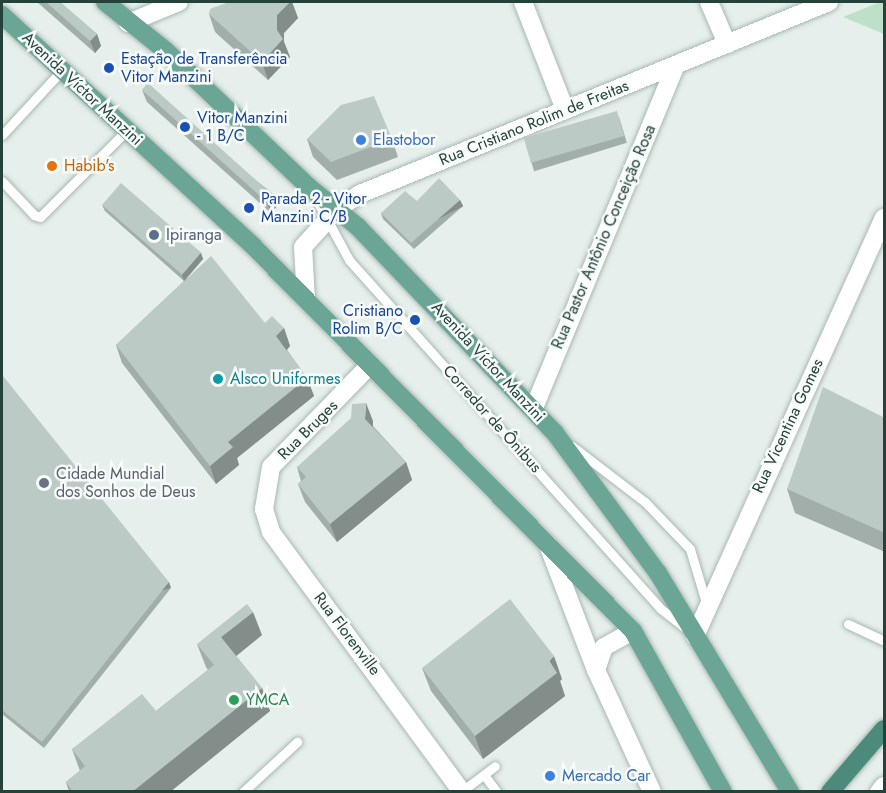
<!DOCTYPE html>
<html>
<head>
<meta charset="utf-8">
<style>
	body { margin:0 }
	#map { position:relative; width:886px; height:793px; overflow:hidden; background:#e6efeb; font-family:Jost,sans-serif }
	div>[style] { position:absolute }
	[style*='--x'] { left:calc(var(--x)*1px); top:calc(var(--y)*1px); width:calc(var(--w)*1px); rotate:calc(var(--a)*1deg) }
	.green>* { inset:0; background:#bfe0c8 }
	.roads { filter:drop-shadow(0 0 2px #a8b8b2) drop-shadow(0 0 2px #a8b8b2) }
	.service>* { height:9px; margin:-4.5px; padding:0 4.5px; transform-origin:4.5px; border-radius:4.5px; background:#fff }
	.minor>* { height:18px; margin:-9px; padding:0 9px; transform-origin:9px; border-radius:9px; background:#fff }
	.tertiary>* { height:18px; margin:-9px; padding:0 9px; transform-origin:9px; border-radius:9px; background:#fff }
	.primary>* { height:18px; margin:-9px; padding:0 9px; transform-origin:9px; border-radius:9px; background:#6aa596 }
	.trunk>* { height:18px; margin:-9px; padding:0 9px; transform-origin:9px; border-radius:9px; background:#4c8a7c }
	.wall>* { inset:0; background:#a1aea9; transform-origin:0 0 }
	.shaded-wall>* { inset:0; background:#838d89; transform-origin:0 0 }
	.building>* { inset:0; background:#bbcac4; transform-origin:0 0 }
	.dots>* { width:16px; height:16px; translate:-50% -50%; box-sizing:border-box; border:3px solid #f7fbf9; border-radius:50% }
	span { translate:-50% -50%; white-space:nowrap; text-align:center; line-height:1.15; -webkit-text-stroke:5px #f7fbf9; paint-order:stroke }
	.transit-label { font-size:16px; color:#164399 }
	.left { translate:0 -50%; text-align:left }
	.right { translate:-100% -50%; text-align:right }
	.street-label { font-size:16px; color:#24423a }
	.shop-label { font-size:16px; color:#366cbe }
	.food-label { font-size:16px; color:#c56008 }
	.service-label { font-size:16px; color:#4e5e75 }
	.culture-label { font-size:16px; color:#0d838f }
	.worship-label { font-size:16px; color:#5b616d }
	.leisure-label { font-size:16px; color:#27864d }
	.frame { position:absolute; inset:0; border:3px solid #24423a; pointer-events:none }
</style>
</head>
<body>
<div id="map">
	<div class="green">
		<i style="clip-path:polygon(880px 2px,884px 2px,884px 34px,843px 17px)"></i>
	</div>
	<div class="roads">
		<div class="service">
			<i style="--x:2;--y:135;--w:88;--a:-47.3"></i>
			<i style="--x:2;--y:181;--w:47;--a:46.7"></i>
			<i style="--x:34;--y:215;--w:6;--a:18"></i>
			<i style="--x:40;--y:217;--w:122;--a:-45"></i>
			<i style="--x:315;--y:197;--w:72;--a:61.6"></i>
			<i style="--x:349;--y:260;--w:468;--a:48.2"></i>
			<i style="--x:661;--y:609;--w:29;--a:38"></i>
			<i style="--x:572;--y:446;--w:92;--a:37.5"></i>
			<i style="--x:645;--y:502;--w:65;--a:46.2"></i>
			<i style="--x:690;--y:549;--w:59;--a:73.4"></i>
			<i style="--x:848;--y:624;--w:40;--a:25"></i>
			<i style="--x:484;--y:775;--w:21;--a:53"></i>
			<i style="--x:462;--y:791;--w:41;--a:-37.1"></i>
			<i style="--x:243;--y:792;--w:74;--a:-42.8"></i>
		</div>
		<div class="minor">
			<i style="--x:523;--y:2;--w:116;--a:68.7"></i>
			<i style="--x:709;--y:2;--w:46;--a:66.8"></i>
			<i style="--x:128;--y:23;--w:55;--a:-22.4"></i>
			<i style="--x:368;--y:367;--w:139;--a:134.1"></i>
			<i style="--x:271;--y:467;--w:43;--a:99.5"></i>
			<i style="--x:264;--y:509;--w:24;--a:73"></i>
			<i style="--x:271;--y:532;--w:323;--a:53.7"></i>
			<i style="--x:533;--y:410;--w:373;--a:-67.5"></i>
			<i style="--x:548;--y:545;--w:134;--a:69"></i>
			<i style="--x:596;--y:670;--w:134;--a:65.3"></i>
			<i style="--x:695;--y:636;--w:459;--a:-65.7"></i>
			<i style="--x:596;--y:670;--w:24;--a:-71"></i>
			<i style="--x:604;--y:647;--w:33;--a:-29"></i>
			<i style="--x:879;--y:792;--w:8;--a:-50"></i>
		</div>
		<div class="tertiary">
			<i style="--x:306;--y:300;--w:53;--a:-93.2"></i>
			<i style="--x:303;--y:247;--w:51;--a:-48.2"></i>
			<i style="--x:337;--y:209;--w:27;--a:-33"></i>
			<i style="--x:360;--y:194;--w:507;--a:-22.26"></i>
		</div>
		<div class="primary">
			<i style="--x:105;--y:2;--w:78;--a:38.8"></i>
			<i style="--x:166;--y:51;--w:199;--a:43.6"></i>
			<i style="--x:310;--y:188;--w:62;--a:39.1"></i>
			<i style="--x:358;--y:227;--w:285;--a:46.3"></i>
			<i style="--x:555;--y:433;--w:174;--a:53.7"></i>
			<i style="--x:658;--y:573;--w:256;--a:58.9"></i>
			<i style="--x:2;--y:15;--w:343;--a:42.6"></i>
			<i style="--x:254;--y:247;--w:540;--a:45.38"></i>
			<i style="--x:633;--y:631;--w:184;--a:60.8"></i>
		</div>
		<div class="trunk">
			<i style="--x:830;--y:792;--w:83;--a:-49.4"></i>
		</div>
	</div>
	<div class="wall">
		<i style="clip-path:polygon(37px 2px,60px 2px,97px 34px,101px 46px,95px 53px)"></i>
		<i style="clip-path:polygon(229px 2px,292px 2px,298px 18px,284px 33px,284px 42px,290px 57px,268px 80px,215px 32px,209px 14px)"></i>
		<i style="clip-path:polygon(142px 90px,272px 193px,277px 206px,271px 213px,147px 102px)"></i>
		<i style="left:619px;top:117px;width:27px;height:97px;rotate:73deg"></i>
		<i style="clip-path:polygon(307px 139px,392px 139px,398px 157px,337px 180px,313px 157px)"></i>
		<i style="clip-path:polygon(460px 200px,463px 206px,414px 249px,383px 219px,381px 213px,417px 201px)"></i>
		<i style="clip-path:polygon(102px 205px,201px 253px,203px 259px,187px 278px,265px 323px,284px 328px,290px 346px,287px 350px,307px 378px,314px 396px,237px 458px,239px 465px,216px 484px,122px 363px,116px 345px,184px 281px,105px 211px)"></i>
		<i style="clip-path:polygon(2px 375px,171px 588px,44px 748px,2px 714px)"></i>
		<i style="clip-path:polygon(885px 418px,885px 552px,795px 513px,787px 489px)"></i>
		<i style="clip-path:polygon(373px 421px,373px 426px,406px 462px,412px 480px,337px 542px,305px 502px,298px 484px,301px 481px,297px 467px)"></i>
		<i style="clip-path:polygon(262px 635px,236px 656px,262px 688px,270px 711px,170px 792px,69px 792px,66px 782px,80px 771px,72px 749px,156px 711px,208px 670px,206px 667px,197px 644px)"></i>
		<i style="clip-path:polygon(422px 668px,562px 679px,560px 681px,565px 696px,483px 759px,431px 691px)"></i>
	</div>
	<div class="shaded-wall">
		<i style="clip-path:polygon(290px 2px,292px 2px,298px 18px,284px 33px,284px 42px,290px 57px,268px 80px,262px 62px,277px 30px,277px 15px)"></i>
		<i style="clip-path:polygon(97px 34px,101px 46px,95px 53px,90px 41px)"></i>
		<i style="clip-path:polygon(272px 193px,277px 206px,271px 213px,266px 200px)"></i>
		<i style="left:460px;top:200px;width:7px;height:65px;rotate:63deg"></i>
		<i style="clip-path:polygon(201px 253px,203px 259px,184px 281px,182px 275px)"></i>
		<i style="clip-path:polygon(284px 328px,290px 346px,283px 354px,276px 336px)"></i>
		<i style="clip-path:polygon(307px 378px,314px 396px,237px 458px,239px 465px,216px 484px,210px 466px,228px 442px)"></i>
		<i style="clip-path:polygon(366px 403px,373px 421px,372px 437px,365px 419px)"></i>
		<i style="clip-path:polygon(406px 462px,412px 480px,337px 542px,330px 524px)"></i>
		<i style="left:169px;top:582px;width:6px;height:204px;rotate:72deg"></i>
		<i style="clip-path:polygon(253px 612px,262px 635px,230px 661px,221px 637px)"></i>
		<i style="clip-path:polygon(554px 656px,562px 679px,560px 681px,565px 696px,483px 759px,475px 736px)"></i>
		<i style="clip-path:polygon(262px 688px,270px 711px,170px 792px,132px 792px)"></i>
	</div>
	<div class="building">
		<i style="clip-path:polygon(46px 2px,60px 2px,97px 34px,90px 41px)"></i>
		<i style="clip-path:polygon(229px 2px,290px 2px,277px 15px,277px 30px,283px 39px,262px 62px,209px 14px,210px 9px)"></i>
		<i style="left:148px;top:83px;width:166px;height:9px;rotate:42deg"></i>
		<i style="clip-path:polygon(374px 96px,392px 139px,331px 162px,307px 139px,341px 105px)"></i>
		<i style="left:617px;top:111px;width:26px;height:97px;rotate:74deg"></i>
		<i style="clip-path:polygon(439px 178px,460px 200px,411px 243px,381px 213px,405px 191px,417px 201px)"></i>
		<i style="left:121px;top:183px;width:106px;height:29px;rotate:41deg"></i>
		<i style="clip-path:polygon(211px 256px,265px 323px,272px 316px,284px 328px,276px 336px,307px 378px,228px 442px,233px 447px,210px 466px,116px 345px)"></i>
		<i style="clip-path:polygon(2px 375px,169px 582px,42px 742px,2px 710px)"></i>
		<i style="clip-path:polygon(823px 387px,885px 418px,885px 533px,787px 489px)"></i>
		<i style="clip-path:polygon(366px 403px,365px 419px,406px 462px,330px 524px,298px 484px,306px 477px,297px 467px,351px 418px,352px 404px)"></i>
		<i style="clip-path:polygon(510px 599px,554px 656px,549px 660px,557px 673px,475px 736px,422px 668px)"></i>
		<i style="clip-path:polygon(247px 604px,253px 612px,221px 637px,262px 688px,132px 792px,73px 792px,66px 782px,85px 766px,72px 749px,142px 694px,156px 711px,214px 665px,197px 644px)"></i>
	</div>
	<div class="dots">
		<i style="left:109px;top:68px;background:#1a4fb4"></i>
		<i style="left:185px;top:127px;background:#1a4fb4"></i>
		<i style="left:361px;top:140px;background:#3f7fe0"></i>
		<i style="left:52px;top:166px;background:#e8710a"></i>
		<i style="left:249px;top:208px;background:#1a4fb4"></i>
		<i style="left:154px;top:235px;background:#5c6f8a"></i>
		<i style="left:415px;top:320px;background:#1a4fb4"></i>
		<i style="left:218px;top:379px;background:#0f9aa8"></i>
		<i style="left:44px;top:483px;background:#6b7280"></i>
		<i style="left:234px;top:700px;background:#2e9e5b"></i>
		<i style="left:550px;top:776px;background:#3f7fe0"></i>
	</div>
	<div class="transit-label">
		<span class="left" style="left:121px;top:68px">Estação de Transferência<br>Vitor Manzini</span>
		<span class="left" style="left:197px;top:127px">Vitor Manzini<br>- 1 B/C</span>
		<span class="left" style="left:261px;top:208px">Parada 2 - Vitor<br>Manzini C/B</span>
		<span class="right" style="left:403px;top:320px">Cristiano<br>Rolim B/C</span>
	</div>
	<div class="street-label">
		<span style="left:82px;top:89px;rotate:43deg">Avenida Víctor Manzini</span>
		<span style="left:534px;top:123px;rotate:-22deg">Rua Cristiano Rolim de Freitas</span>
		<span style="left:604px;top:237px;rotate:-67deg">Rua Pastor Antônio Conceição Rosa</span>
		<span style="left:488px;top:362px;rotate:47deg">Avenida Víctor Manzini</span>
		<span style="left:492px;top:419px;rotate:48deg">Corredor de Ônibus</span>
		<span style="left:788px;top:426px;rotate:-65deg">Rua Vicentina Gomes</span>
		<span style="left:308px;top:430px;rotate:-45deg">Rua Bruges</span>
		<span style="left:347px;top:634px;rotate:53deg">Rua Florenville</span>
	</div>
	<div class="shop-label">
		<span class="left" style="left:373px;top:140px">Elastobor</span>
		<span class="left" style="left:562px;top:776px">Mercado Car</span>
	</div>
	<div class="food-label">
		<span class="left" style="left:64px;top:166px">Habib's</span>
	</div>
	<div class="service-label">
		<span class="left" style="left:166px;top:235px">Ipiranga</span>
	</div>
	<div class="culture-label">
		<span class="left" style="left:230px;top:379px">Alsco Uniformes</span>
	</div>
	<div class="worship-label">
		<span class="left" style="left:56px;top:483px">Cidade Mundial<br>dos Sonhos de Deus</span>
	</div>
	<div class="leisure-label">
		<span class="left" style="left:246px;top:700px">YMCA</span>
	</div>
	<div class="frame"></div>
</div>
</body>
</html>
